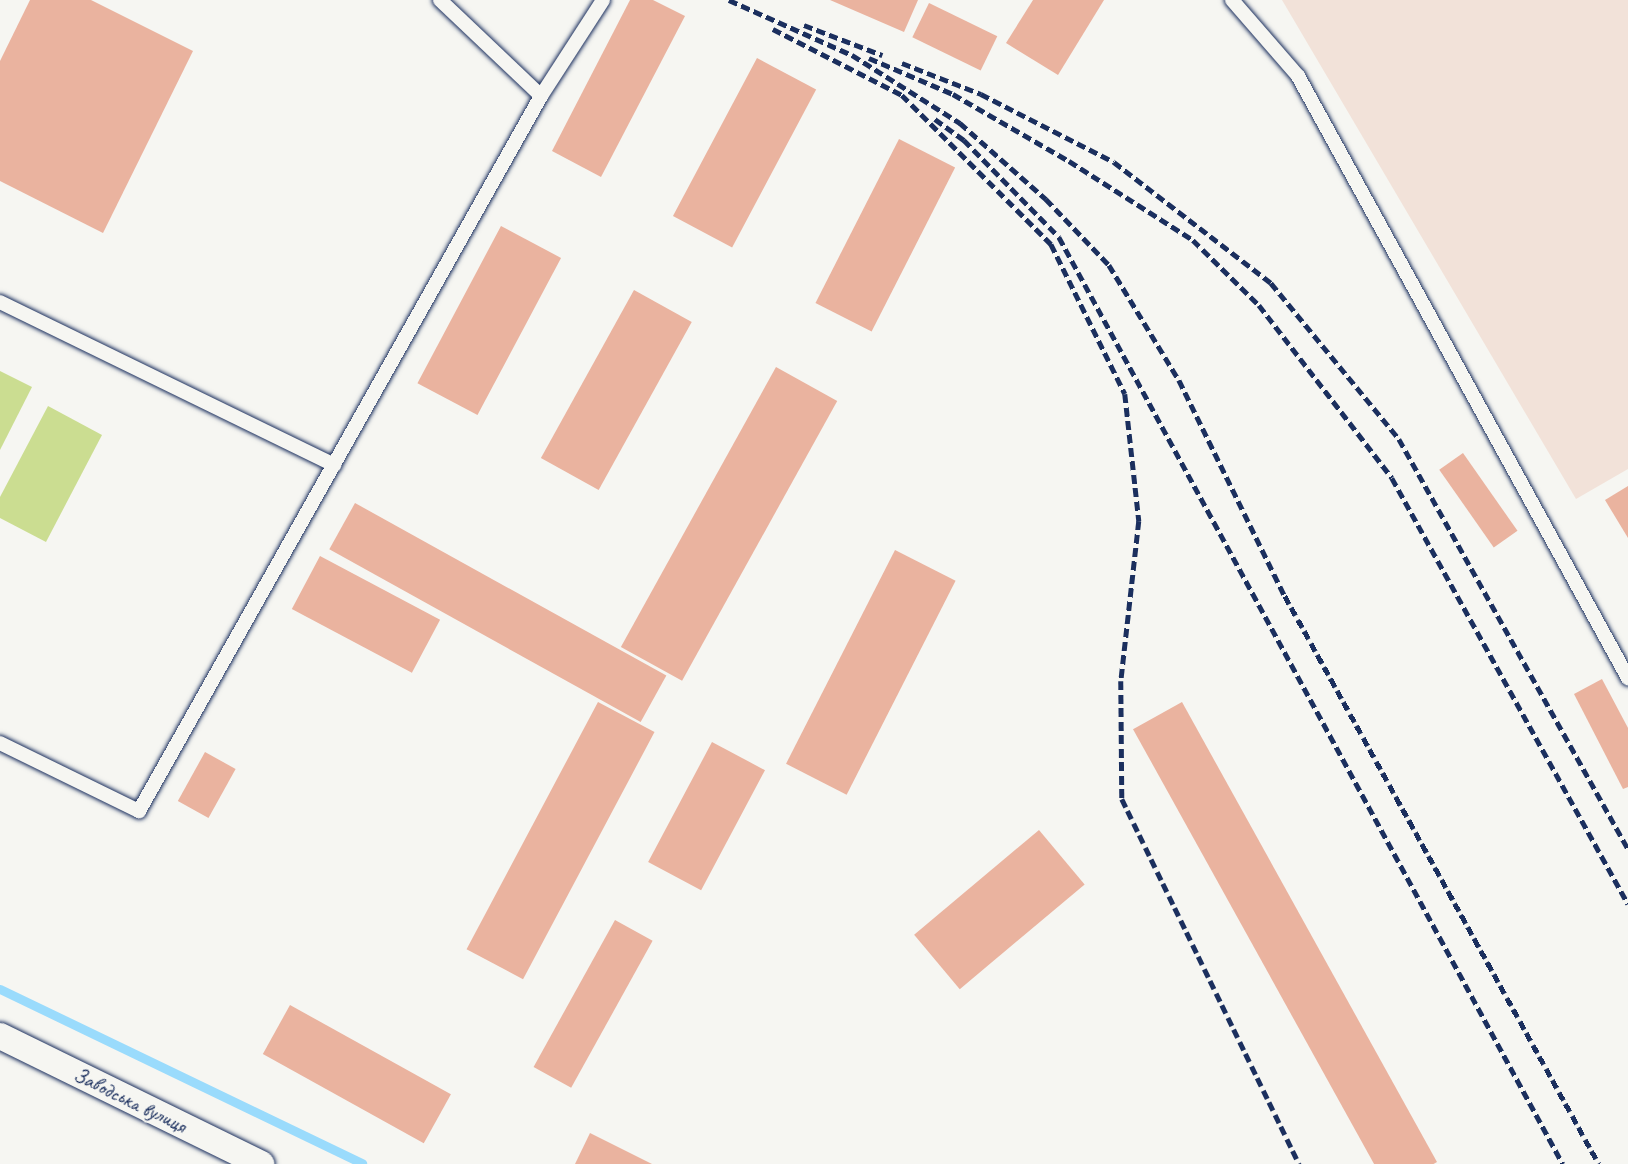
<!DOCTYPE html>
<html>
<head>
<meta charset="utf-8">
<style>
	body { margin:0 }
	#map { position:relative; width:1628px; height:1164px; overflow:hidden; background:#f6f6f2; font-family:Caveat,sans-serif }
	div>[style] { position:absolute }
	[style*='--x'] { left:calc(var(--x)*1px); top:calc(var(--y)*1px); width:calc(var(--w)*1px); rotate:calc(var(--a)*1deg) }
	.built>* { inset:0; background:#f2e2d9 }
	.green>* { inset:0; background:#cbdd91 }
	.stream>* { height:9px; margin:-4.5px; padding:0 4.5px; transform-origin:4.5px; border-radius:4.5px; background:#9adbfc }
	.building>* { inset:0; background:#eab39f; transform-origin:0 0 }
	.roads { filter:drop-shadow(0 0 2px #1b2f5e) drop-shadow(0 0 2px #1b2f5e) }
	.lane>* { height:14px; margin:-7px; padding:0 7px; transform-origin:7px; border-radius:7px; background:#f6f6f2 }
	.street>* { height:26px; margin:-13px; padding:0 13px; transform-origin:13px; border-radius:13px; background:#f6f6f2 }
	.rail>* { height:4.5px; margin-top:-2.25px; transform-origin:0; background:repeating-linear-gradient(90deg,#1b2f5e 0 9px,transparent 0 13.5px) }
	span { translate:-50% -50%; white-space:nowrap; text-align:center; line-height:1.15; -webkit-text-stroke:4.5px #f6f6f2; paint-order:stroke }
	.street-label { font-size:21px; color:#1b2f5e }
</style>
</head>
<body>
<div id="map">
	<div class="built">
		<i style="clip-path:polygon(1282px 0,1628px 0,1628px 469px,1576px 499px)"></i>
	</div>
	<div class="green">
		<i style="clip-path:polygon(0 371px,32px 387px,0 450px)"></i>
		<i style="clip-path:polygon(48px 406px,102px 435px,46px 542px,0 518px,0 497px)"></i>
	</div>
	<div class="stream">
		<i style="--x:0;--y:989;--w:402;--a:25.7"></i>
	</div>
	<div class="building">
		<i style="clip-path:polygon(30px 0,91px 0,193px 51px,103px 233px,0 181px,0 61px)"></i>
		<i style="clip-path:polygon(630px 0,653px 0,685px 16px,601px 177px,552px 151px)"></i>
		<i style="clip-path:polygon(830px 0,918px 0,904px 32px)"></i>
		<i style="clip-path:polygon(1033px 0,1104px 0,1058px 75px,1006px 43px)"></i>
		<i style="left:929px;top:3px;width:76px;height:38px;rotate:26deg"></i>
		<i style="left:757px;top:58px;width:67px;height:179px;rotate:28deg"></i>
		<i style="left:899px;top:139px;width:63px;height:184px;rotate:27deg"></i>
		<i style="left:501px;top:226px;width:68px;height:178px;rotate:28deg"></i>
		<i style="left:634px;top:290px;width:66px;height:192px;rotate:29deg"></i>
		<i style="left:776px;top:367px;width:70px;height:320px;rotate:29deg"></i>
		<i style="left:1463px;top:453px;width:95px;height:29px;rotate:55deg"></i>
		<i style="clip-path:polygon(1628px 486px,1628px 538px,1605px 500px)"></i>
		<i style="left:355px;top:503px;width:356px;height:53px;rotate:29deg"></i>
		<i style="left:895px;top:550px;width:68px;height:240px;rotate:27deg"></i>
		<i style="left:320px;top:556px;width:136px;height:60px;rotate:28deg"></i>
		<i style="clip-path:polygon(1602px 679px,1628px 728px,1628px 787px,1623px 789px,1574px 694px)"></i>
		<i style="left:598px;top:702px;width:64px;height:280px;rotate:28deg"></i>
		<i style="left:1182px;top:702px;width:526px;height:56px;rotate:61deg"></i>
		<i style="left:712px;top:742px;width:60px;height:136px;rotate:28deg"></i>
		<i style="left:205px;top:752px;width:35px;height:56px;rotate:29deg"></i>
		<i style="left:1039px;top:830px;width:71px;height:163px;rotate:50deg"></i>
		<i style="left:615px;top:920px;width:43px;height:168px;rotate:29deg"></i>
		<i style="left:290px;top:1005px;width:184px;height:56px;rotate:29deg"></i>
		<i style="clip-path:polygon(590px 1133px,652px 1164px,575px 1164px)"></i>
	</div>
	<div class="roads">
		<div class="lane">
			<i style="--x:440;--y:0;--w:139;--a:43.5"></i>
			<i style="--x:1232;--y:0;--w:101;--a:49"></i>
			<i style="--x:1298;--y:76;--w:687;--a:61.27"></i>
			<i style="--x:0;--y:302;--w:372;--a:26"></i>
			<i style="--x:0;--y:743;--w:155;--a:26.1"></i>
			<i style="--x:139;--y:811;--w:820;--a:-60.65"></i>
			<i style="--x:541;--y:96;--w:114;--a:-57.1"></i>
		</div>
		<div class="street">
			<i style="--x:0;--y:1036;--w:291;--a:26.1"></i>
		</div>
	</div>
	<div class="rail">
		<i style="--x:729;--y:0;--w:135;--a:24.1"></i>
		<i style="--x:852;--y:55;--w:128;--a:32.2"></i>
		<i style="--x:960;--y:123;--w:115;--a:41.5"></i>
		<i style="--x:1046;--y:199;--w:91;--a:46.3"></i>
		<i style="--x:1109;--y:265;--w:135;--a:58.7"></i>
		<i style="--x:1179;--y:380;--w:241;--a:63.9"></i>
		<i style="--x:1285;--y:596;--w:649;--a:61.07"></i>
		<i style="--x:804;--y:25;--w:84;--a:21"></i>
		<i style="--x:773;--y:29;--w:145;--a:27.1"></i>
		<i style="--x:902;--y:95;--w:211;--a:45"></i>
		<i style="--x:1051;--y:244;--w:167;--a:63.7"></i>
		<i style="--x:1125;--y:394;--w:128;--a:83.7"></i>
		<i style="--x:1139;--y:521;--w:161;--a:96.4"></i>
		<i style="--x:1121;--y:681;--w:118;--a:89.5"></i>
		<i style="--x:1122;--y:799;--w:406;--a:64.1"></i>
		<i style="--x:869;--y:58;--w:91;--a:23.2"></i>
		<i style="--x:953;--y:94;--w:134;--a:30"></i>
		<i style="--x:1069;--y:161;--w:147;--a:32.5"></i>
		<i style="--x:1193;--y:240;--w:93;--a:44.6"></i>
		<i style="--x:1259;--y:305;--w:218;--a:52.4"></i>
		<i style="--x:1392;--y:478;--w:487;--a:61"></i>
		<i style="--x:902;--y:63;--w:85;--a:21.4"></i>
		<i style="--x:981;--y:94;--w:149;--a:27.1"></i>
		<i style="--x:1114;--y:162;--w:198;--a:37.6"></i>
		<i style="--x:1271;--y:283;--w:202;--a:50.6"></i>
		<i style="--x:1399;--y:439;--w:470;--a:60.8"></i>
		<i style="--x:935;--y:119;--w:36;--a:36"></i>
		<i style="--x:964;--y:140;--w:136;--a:45.6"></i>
		<i style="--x:1059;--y:237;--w:1055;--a:61.47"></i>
	</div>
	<div class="street-label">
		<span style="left:130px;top:1100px;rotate:26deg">Заводська вулиця</span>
	</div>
</div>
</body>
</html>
